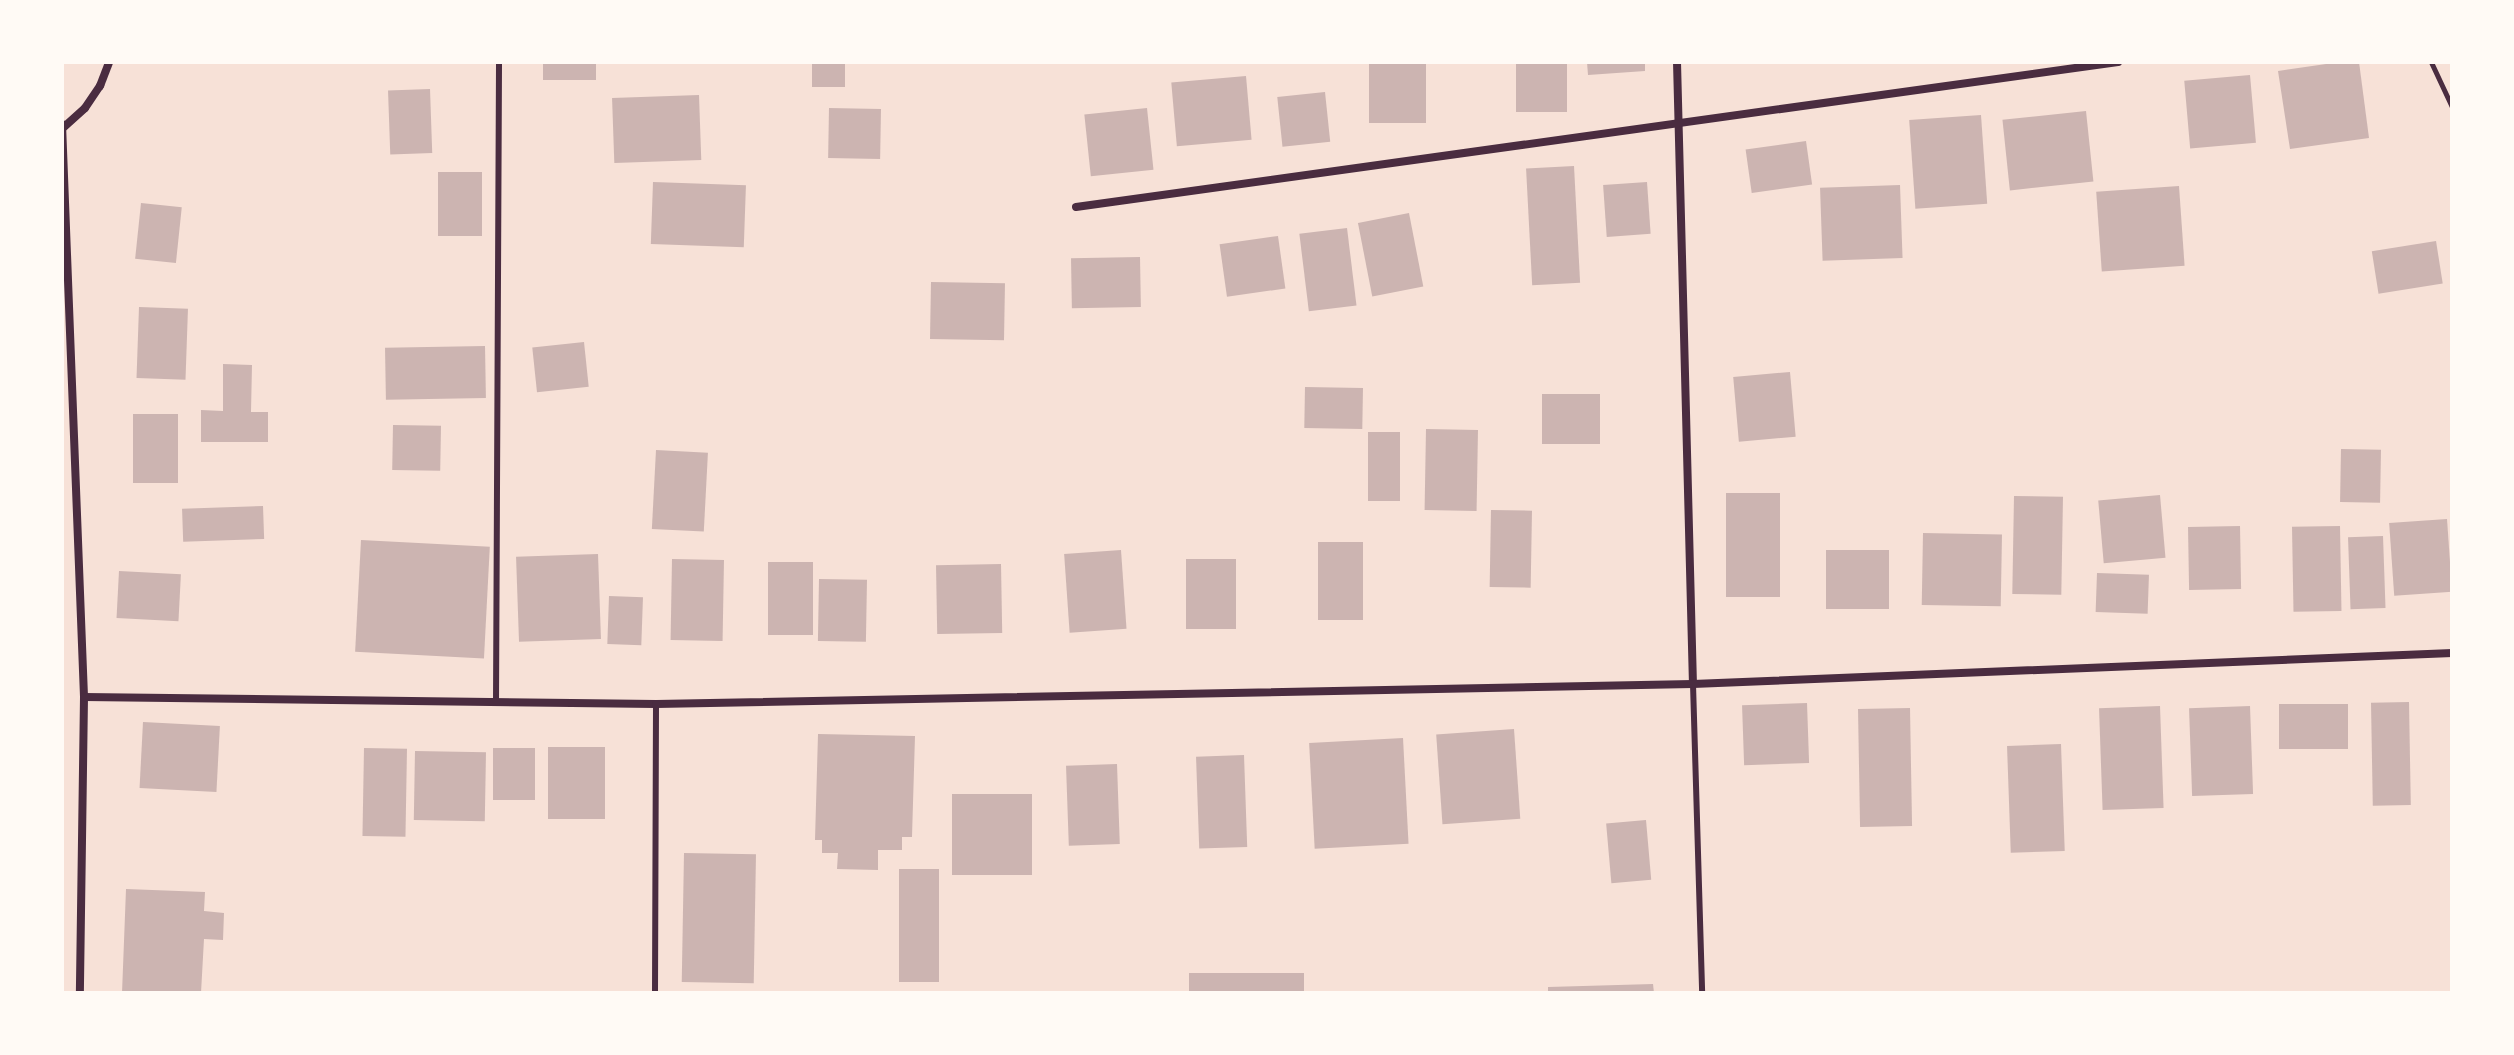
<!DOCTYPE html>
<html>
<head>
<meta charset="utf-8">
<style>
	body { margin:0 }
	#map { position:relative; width:2514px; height:1055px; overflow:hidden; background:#f7e1d7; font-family:Ubuntu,sans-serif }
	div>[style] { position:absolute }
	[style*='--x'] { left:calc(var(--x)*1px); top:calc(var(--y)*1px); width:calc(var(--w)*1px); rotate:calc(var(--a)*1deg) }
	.building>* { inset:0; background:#ccb4b1; transform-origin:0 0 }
	.path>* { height:5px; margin:-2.5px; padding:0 2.5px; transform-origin:2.5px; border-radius:2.5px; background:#4a2c40 }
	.service>* { height:6px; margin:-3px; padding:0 3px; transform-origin:3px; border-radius:3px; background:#4a2c40 }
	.minor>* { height:8px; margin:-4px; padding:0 4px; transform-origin:4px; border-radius:4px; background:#4a2c40 }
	span { translate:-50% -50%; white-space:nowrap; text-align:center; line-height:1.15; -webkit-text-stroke:8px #fffaf5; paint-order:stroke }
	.frame { position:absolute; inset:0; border:64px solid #fffaf5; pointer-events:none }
</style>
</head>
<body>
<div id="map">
	<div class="building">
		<i style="left:543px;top:62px;width:53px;height:18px"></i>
		<i style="left:812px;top:62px;width:33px;height:25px"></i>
		<i style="left:1369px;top:62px;width:57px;height:61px"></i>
		<i style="left:1516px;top:62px;width:51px;height:50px"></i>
		<i style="clip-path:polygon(1587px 62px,1645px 62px,1645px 71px,1588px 75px)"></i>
		<i style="clip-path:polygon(2340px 62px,2359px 62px,2369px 138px,2290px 149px,2278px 71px)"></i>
		<i style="left:2250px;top:75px;width:68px;height:66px;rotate:85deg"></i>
		<i style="left:1246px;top:76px;width:64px;height:75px;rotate:85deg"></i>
		<i style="left:430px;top:89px;width:64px;height:42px;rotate:88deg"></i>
		<i style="left:1325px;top:92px;width:50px;height:48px;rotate:84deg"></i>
		<i style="left:699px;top:95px;width:65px;height:87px;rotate:88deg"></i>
		<i style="left:829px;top:108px;width:52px;height:50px;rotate:1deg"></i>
		<i style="left:1147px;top:108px;width:62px;height:63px;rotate:84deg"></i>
		<i style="left:2086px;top:111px;width:71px;height:84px;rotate:84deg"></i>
		<i style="left:1981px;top:115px;width:89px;height:72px;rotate:86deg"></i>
		<i style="left:1806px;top:141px;width:44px;height:61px;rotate:82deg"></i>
		<i style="left:1574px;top:166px;width:117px;height:48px;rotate:87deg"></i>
		<i style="left:438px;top:172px;width:44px;height:64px"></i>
		<i style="left:653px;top:182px;width:93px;height:62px;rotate:2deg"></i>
		<i style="left:1647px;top:182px;width:52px;height:44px;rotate:86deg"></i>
		<i style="left:1900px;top:185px;width:73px;height:80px;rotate:88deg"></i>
		<i style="left:2179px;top:186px;width:80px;height:83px;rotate:86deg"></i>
		<i style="left:141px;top:203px;width:41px;height:56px;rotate:6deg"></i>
		<i style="left:1409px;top:213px;width:75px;height:52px;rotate:79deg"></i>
		<i style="left:1347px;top:228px;width:78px;height:48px;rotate:83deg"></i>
		<i style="left:1278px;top:236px;width:53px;height:59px;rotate:82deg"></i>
		<i style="left:2436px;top:241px;width:43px;height:65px;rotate:81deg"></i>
		<i style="left:1140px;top:257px;width:50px;height:69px;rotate:89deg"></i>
		<i style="left:931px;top:282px;width:74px;height:57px;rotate:1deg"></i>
		<i style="left:139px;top:307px;width:49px;height:71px;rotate:2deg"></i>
		<i style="left:584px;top:342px;width:45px;height:52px;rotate:84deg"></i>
		<i style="left:485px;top:346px;width:52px;height:100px;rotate:89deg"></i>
		<i style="clip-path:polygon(223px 364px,252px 365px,251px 412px,268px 412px,268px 442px,201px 442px,201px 410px,223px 411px)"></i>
		<i style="left:1790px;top:372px;width:65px;height:57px;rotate:85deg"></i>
		<i style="left:1305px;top:387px;width:58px;height:41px;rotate:1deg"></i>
		<i style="left:1542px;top:394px;width:58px;height:50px"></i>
		<i style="left:178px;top:414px;width:69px;height:45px;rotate:90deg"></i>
		<i style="left:393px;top:425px;width:48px;height:45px;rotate:1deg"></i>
		<i style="left:1426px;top:429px;width:52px;height:81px;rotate:1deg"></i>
		<i style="left:1368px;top:432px;width:32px;height:69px"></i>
		<i style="left:2341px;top:449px;width:40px;height:53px;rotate:1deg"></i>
		<i style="left:656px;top:450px;width:52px;height:79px;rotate:3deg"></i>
		<i style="left:1726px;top:493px;width:54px;height:104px"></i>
		<i style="left:2160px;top:495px;width:63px;height:62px;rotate:85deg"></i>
		<i style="left:2014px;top:496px;width:49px;height:98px;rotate:1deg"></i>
		<i style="left:263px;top:506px;width:33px;height:81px;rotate:88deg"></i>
		<i style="left:1491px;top:510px;width:41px;height:77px;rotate:1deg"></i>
		<i style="left:2447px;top:519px;width:73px;height:58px;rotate:86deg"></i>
		<i style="left:2240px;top:526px;width:63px;height:52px;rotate:89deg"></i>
		<i style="left:2340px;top:526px;width:85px;height:48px;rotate:89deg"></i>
		<i style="left:1923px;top:533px;width:79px;height:72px;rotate:1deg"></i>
		<i style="left:2383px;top:536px;width:72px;height:35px;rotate:88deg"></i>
		<i style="left:361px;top:540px;width:129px;height:112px;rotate:3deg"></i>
		<i style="left:1318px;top:542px;width:45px;height:78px"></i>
		<i style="left:1121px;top:550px;width:79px;height:57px;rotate:86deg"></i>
		<i style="left:1826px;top:550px;width:63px;height:59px"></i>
		<i style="left:598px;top:554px;width:85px;height:82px;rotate:88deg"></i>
		<i style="left:672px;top:559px;width:52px;height:81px;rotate:1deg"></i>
		<i style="left:1186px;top:559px;width:50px;height:70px"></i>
		<i style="left:768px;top:562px;width:45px;height:73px"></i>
		<i style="left:1001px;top:564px;width:69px;height:65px;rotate:89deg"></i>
		<i style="left:119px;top:571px;width:62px;height:47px;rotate:3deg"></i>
		<i style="left:2097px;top:573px;width:52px;height:39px;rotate:2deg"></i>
		<i style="left:819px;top:579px;width:48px;height:62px;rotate:1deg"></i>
		<i style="left:609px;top:596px;width:34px;height:48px;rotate:2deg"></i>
		<i style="left:2409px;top:702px;width:103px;height:38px;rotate:89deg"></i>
		<i style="left:1807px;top:703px;width:60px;height:65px;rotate:88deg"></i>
		<i style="left:2279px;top:704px;width:69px;height:45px"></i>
		<i style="left:2160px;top:706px;width:102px;height:61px;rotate:88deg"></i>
		<i style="left:2250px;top:706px;width:88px;height:61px;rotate:88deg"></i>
		<i style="left:1910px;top:708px;width:118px;height:52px;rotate:89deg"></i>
		<i style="left:143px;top:722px;width:77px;height:66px;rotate:3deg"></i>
		<i style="left:1514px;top:729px;width:90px;height:78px;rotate:86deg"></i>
		<i style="clip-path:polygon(818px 734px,915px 736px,912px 837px,902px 837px,902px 850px,878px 850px,878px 870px,837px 869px,838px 853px,822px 853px,822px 840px,815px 840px)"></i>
		<i style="left:1403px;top:738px;width:106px;height:94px;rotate:87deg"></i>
		<i style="left:2061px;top:744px;width:107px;height:54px;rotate:88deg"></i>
		<i style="left:548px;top:747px;width:57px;height:72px"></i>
		<i style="left:364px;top:748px;width:43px;height:88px;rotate:1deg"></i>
		<i style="left:493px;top:748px;width:42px;height:52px"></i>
		<i style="left:415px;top:751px;width:71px;height:69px;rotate:1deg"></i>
		<i style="left:1244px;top:755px;width:92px;height:48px;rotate:88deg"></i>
		<i style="left:1117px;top:764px;width:80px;height:51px;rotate:88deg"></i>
		<i style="left:952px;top:794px;width:80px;height:81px"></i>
		<i style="left:1646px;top:820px;width:60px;height:40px;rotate:85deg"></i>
		<i style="left:684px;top:853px;width:72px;height:129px;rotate:1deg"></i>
		<i style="left:899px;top:869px;width:40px;height:113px"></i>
		<i style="clip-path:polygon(126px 889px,205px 892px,204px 911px,224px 913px,223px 940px,204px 939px,201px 993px,122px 993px)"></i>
		<i style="left:1189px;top:973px;width:115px;height:20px"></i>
		<i style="clip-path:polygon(1653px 984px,1654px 993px,1548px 993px,1548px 987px)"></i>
	</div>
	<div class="path">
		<i style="--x:2431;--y:62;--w:50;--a:65"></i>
	</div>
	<div class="service">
		<i style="--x:1693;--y:684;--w:309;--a:88.3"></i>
		<i style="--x:496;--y:702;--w:640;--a:-89.73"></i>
		<i style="--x:655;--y:993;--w:289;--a:-89.8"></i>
	</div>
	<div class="minor">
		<i style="--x:1677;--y:62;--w:622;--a:88.53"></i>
		<i style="--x:62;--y:124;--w:573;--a:87.8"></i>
		<i style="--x:84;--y:697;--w:296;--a:90.8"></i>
		<i style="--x:64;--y:127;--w:28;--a:-42"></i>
		<i style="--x:85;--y:108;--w:27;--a:-56"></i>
		<i style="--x:100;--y:86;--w:26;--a:-69"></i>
		<i style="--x:1076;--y:207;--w:1052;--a:-7.92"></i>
		<i style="--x:84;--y:697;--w:572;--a:0.7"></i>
		<i style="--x:656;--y:704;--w:1037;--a:-1.1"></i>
		<i style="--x:1693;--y:684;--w:760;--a:-2.34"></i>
	</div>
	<div class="frame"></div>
</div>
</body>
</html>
